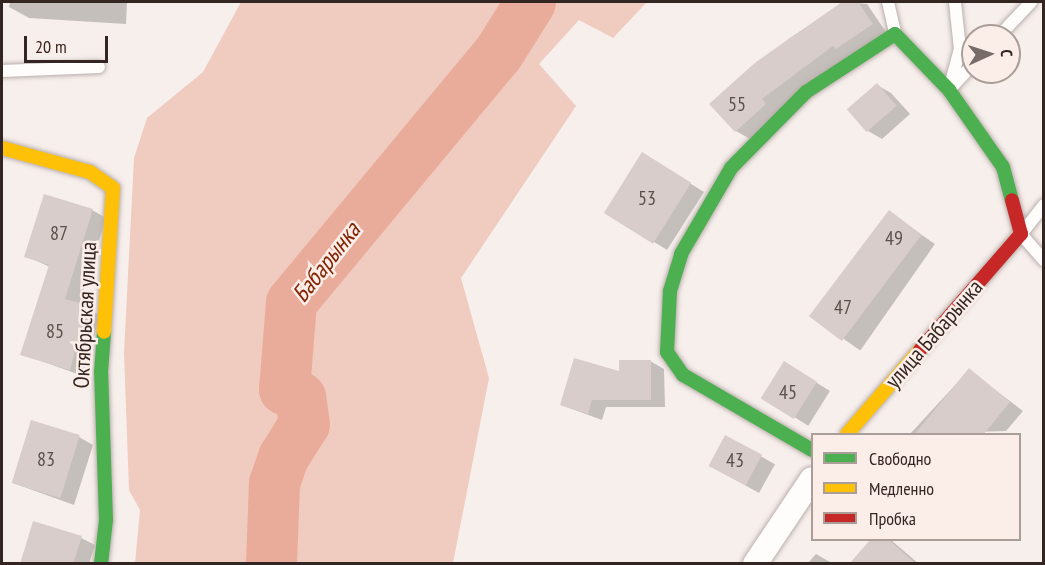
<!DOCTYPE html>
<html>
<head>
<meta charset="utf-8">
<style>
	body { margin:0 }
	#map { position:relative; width:1045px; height:565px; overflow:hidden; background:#f7efec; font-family:"PT Sans Narrow",sans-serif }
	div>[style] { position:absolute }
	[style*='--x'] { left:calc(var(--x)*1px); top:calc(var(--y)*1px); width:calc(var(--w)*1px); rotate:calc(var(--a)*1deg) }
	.green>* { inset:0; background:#f0cbc0 }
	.shadow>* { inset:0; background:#0003; transform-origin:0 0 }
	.river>* { height:51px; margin:-25.5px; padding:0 25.5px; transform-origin:25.5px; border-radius:25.5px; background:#eaac9a }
	.building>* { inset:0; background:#d8cdca; transform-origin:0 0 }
	.roads { filter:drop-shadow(0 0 2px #b9afac) drop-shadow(0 0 2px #b9afac) }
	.lane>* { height:12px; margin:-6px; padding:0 6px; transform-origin:6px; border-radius:6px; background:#fefdfc }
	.street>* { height:24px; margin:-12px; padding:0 12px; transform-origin:12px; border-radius:12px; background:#fefdfc }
	.fast>* { height:14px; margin:-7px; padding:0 7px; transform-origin:7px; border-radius:7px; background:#4caf50 }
	.slow>* { height:14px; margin:-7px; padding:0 7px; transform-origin:7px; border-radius:7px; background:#ffc107 }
	.jam>* { height:14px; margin:-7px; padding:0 7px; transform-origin:7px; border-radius:7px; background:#c62828 }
	span { translate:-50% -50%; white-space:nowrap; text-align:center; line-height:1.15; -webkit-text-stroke:5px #fbede8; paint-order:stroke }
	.number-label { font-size:20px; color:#5c4f4b }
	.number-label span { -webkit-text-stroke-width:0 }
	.street-label { font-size:22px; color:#332521 }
	.water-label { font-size:24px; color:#852300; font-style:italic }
	.frame { position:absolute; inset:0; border:3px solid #332521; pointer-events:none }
	.legend { position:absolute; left:811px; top:433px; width:210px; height:108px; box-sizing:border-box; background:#fbede8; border:2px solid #ab9d98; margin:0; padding:8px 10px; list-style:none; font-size:18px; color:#332521 }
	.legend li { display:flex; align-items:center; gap:12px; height:30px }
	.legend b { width:30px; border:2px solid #ab9d98 }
	.north { position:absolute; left:961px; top:24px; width:60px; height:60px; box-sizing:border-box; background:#fbede8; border:2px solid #ab9d98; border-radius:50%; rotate:87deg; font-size:16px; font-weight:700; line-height:24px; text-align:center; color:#332521 }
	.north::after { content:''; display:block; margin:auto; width:21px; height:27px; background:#786c68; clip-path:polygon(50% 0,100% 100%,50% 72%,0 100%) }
	.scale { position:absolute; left:24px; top:36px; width:84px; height:27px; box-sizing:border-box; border:3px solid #332521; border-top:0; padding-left:8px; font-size:18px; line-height:21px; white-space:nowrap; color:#332521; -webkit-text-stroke:4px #fbede8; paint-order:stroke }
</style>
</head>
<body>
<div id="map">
	<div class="green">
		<i style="clip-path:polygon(241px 2px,647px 2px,613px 38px,579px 20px,539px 64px,576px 106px,461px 278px,489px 378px,453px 563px,135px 563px,140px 510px,129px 490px,124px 353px,134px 158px,147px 118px,203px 72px)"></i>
	</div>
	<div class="shadow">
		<i style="clip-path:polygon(10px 2px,127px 2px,126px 24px,29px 18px,9px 7px)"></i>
		<i style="clip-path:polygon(845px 2px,867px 4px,886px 32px,750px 139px,736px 131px,711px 104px,790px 38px)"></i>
		<i style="clip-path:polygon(877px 85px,891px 93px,910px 114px,882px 139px,868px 131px)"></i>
		<i style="clip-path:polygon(656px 162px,704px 192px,667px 250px,606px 212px)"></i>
		<i style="clip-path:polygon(92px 210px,106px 218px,79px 305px,100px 315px,83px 376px,22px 354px,50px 267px,26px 256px)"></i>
		<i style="left:889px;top:212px;width:56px;height:130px;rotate:35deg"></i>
		<i style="clip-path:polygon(650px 361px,664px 369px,665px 407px,606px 407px,602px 420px,561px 405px)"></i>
		<i style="left:785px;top:363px;width:53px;height:41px;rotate:32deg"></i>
		<i style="clip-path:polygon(969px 370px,1023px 411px,1006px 431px,910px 434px)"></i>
		<i style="clip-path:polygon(79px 437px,93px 445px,74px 505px,13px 483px)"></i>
		<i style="left:726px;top:437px;width:56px;height:33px;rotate:29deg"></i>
		<i style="clip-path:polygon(81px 538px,95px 545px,89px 564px,21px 564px)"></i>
		<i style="clip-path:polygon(872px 540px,891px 540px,919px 564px,851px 564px)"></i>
		<i style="clip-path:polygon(816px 554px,830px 562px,831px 564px,807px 564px)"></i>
	</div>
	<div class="river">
		<i style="--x:271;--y:564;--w:81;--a:-87.9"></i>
		<i style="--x:274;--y:483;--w:28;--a:-71"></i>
		<i style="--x:283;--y:457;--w:39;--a:-58"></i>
		<i style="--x:304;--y:424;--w:27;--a:-98"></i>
		<i style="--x:300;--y:397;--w:18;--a:-153"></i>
		<i style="--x:284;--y:389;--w:87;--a:-85.4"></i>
		<i style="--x:291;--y:302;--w:324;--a:-50.3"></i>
		<i style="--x:498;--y:53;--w:60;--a:-57.9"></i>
	</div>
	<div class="building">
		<i style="clip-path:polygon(842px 2px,858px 2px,873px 24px,836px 49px,833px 46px,762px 99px,766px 104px,735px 132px,709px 104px,756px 62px)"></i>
		<i style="left:877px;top:83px;width:30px;height:40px;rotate:49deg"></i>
		<i style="left:642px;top:152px;width:58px;height:72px;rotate:32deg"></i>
		<i style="clip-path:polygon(44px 194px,93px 209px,65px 299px,87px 305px,70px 370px,20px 355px,49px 265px,24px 257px)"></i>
		<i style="left:889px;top:210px;width:41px;height:133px;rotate:37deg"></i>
		<i style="clip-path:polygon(574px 358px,619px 371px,619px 360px,651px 360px,651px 400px,592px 400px,588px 414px,560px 405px)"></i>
		<i style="left:784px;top:361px;width:39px;height:44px;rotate:32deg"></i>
		<i style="clip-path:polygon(969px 368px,1010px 402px,983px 435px,914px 435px)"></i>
		<i style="left:31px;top:420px;width:51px;height:66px;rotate:17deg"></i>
		<i style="left:725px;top:435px;width:42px;height:35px;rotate:28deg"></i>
		<i style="clip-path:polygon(33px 521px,82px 536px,73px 564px,20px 564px)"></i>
		<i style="clip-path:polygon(870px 540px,889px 540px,916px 564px,849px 564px)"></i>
	</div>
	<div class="roads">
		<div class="lane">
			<i style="--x:888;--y:2;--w:32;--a:77"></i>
			<i style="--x:999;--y:36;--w:47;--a:-46.7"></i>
			<i style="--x:2;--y:71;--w:97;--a:-2.4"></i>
			<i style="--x:950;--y:86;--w:38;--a:-75"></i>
			<i style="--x:960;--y:49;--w:47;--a:-96.1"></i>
			<i style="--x:949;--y:90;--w:35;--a:-47"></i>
			<i style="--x:1044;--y:205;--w:37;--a:128"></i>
			<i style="--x:1021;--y:234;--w:35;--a:49"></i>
		</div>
		<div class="street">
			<i style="--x:755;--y:564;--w:102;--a:-56.2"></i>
		</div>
		<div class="fast">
			<i style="--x:812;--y:450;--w:149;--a:-149.8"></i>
			<i style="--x:683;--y:375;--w:28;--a:-125"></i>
			<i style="--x:667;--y:352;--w:61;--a:-87.2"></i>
			<i style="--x:670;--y:291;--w:39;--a:-73"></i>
			<i style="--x:681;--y:254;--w:99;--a:-59.8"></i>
			<i style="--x:731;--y:168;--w:107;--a:-45.4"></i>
			<i style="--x:806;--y:92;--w:106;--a:-33.1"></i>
			<i style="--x:895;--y:34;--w:78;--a:46"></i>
			<i style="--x:949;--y:90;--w:94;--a:55"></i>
			<i style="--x:1003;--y:167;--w:34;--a:75"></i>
			<i style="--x:101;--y:564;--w:44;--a:-83.5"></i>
			<i style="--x:106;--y:520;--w:148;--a:-91.9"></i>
			<i style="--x:101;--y:372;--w:40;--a:-85.7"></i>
		</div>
		<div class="slow">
			<i style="--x:2;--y:148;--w:91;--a:15.3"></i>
			<i style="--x:90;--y:172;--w:28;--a:35"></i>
			<i style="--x:113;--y:188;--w:144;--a:93.6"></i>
			<i style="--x:847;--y:434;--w:111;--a:-49"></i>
		</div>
		<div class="jam">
			<i style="--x:920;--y:350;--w:154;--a:-49"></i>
			<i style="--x:1021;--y:234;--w:35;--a:-105"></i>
		</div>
	</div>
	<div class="number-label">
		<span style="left:737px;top:104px">55</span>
		<span style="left:647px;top:198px">53</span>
		<span style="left:59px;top:233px">87</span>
		<span style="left:894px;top:238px">49</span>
		<span style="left:843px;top:307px">47</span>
		<span style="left:55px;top:331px">85</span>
		<span style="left:788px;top:392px">45</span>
		<span style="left:46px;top:459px">83</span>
		<span style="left:735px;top:460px">43</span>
	</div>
	<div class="street-label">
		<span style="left:85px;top:315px;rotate:-87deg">Октябрьская улица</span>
		<span style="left:934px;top:334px;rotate:-49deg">улица Бабарынка</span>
	</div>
	<div class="water-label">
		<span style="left:326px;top:262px;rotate:-52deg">Бабарынка</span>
	</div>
	<div class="frame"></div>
	<ul class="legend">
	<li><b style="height:8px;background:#4caf50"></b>Свободно</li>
	<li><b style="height:8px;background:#ffc107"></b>Медленно</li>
	<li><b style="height:8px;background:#c62828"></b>Пробка</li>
	</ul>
	<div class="north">С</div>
	<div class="scale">20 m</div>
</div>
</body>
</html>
